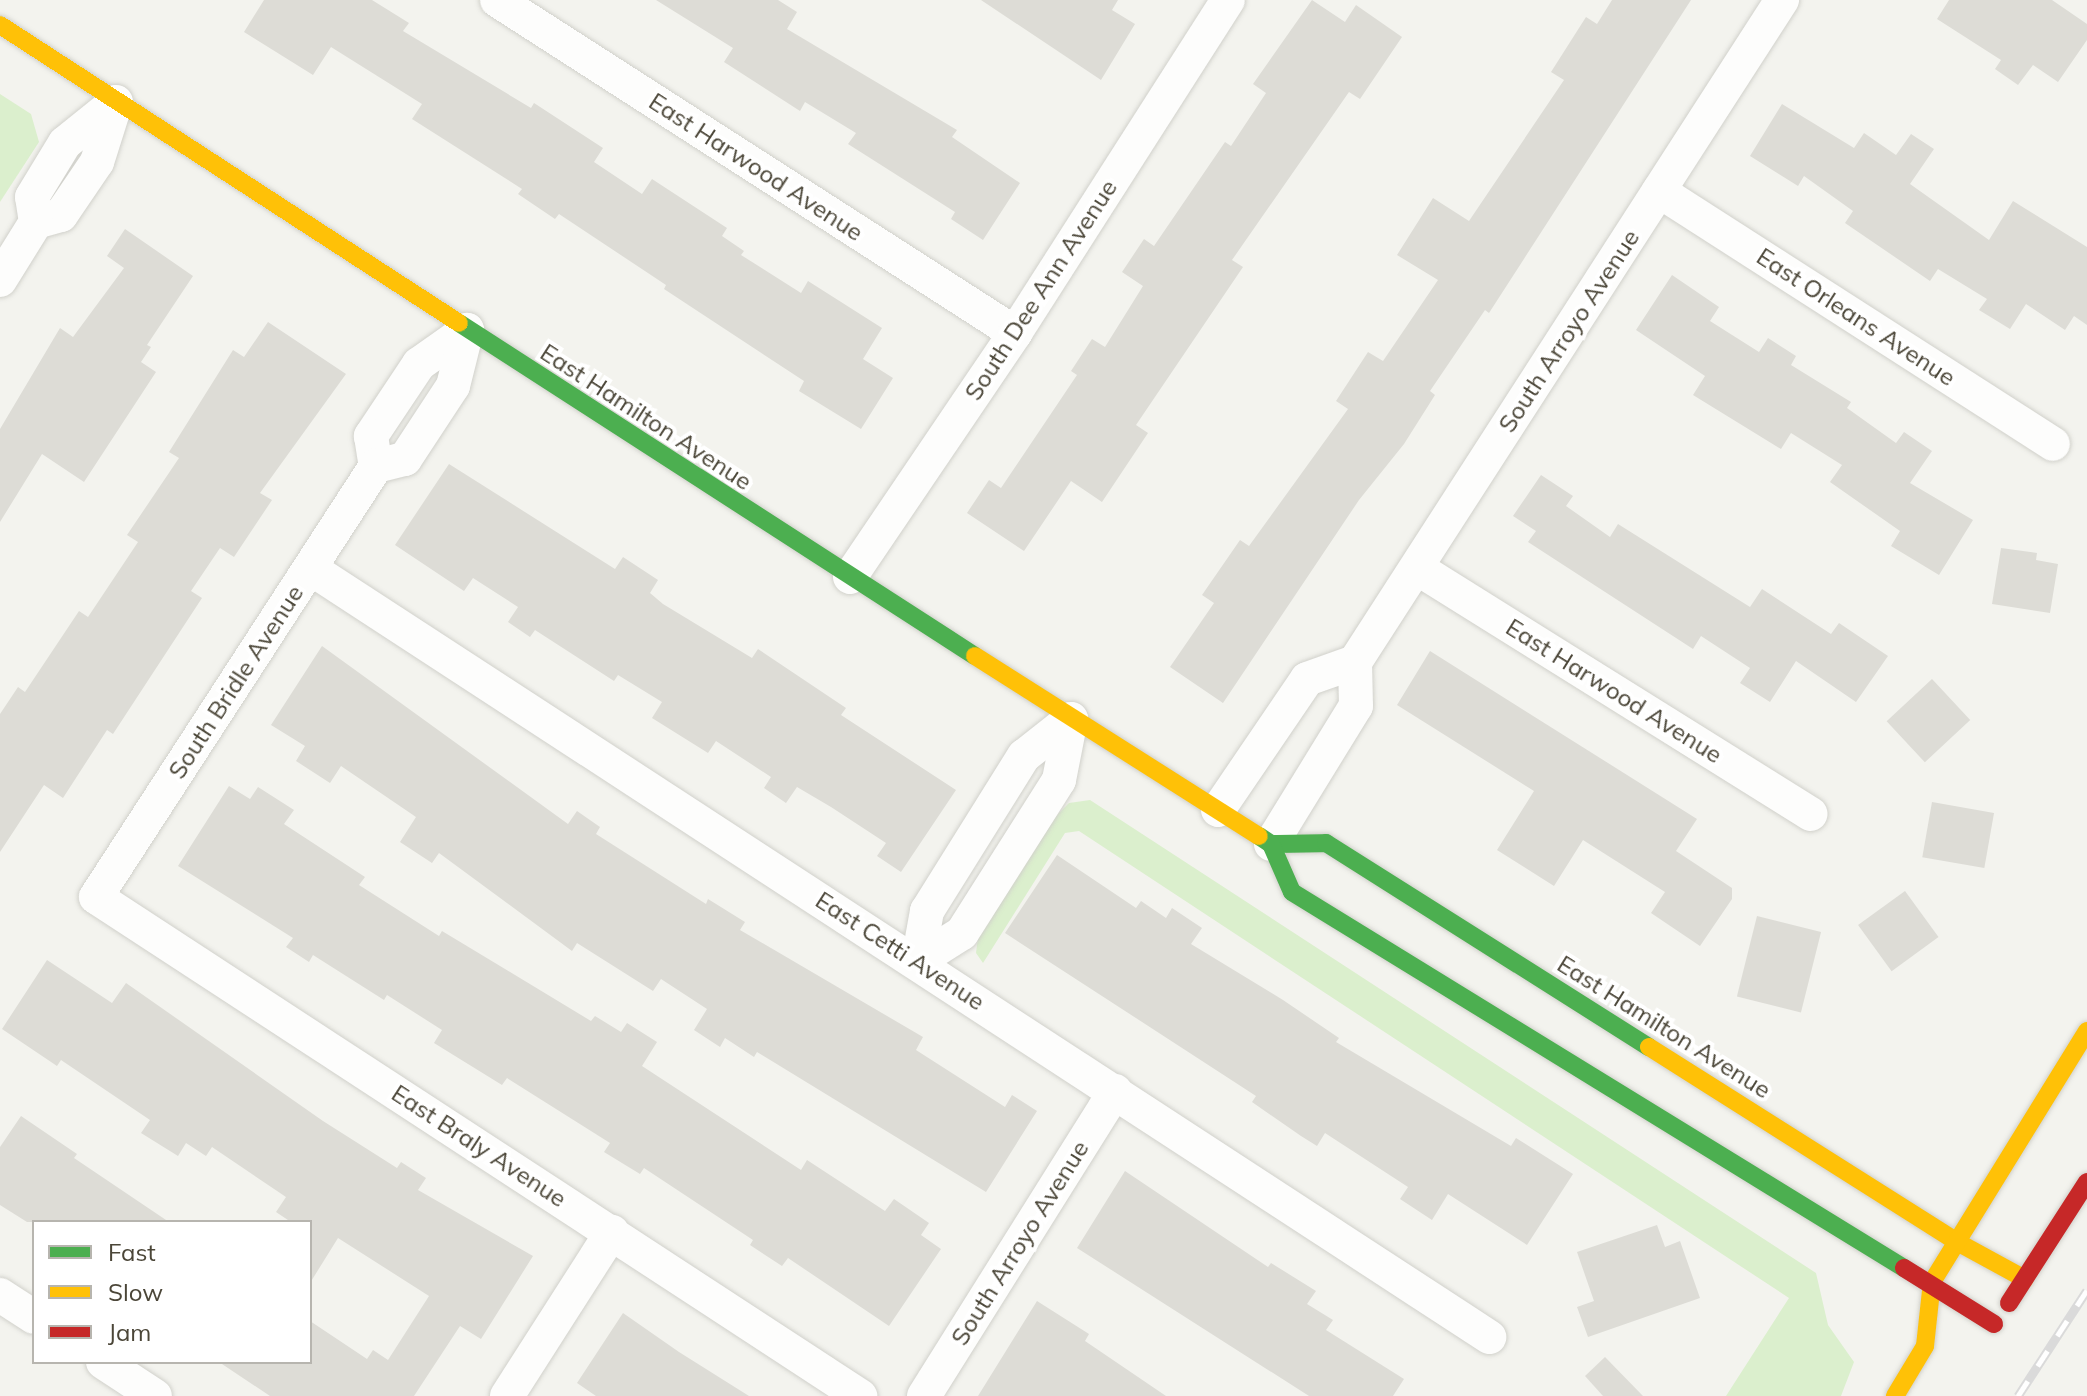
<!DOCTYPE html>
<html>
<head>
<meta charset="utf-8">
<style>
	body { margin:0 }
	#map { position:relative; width:2087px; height:1396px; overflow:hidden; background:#f3f3ee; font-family:Mulish,sans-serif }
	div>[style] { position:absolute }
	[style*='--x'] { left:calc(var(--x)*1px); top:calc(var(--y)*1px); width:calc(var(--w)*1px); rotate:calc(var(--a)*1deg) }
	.green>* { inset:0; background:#dbefcd }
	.building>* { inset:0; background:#dddcd6; transform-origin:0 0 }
	.roads { filter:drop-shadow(0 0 2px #d1d1cb) drop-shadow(0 0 2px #d1d1cb) }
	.street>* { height:34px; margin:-17px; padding:0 17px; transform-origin:17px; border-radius:17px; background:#fdfdfc }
	.fast>* { height:18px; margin:-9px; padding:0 9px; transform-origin:9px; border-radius:9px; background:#4caf50 }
	.slow>* { height:18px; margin:-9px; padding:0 9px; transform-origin:9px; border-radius:9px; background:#ffc107 }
	.jam>* { height:18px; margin:-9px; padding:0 9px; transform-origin:9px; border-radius:9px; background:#c62828 }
	.rail>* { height:9px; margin-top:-4.5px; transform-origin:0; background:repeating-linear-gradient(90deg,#fff 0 18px,#dadada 0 36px); box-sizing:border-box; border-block:2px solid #dadada }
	span { translate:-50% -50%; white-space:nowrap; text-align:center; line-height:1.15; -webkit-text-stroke:8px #fff; paint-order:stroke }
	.street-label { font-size:24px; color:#4b4638 }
	.legend { position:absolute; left:32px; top:1220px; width:280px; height:144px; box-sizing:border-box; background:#fff; border:2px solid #b7b5af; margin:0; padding:10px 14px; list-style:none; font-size:24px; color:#4b4638 }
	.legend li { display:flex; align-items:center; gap:16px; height:40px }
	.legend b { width:40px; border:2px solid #b7b5af }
</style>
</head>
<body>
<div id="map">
	<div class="green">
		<i style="clip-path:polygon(0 94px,31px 114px,39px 142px,0 202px)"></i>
		<i style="clip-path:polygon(1090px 800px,1816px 1273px,1828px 1325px,1854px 1362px,1841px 1396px,1726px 1396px,1789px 1298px,1079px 831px,1065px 833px,983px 963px,976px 953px,978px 937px,1053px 819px,1069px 803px)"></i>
	</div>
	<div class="building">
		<i style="clip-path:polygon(264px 0,372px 0,409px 23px,403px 31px,531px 108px,534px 103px,603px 148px,594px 162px,642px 194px,652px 179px,727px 228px,722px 236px,744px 251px,741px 255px,801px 293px,808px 281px,882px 328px,863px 359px,893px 378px,861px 429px,799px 391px,804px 381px,664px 289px,666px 285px,559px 214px,555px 219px,518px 194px,522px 189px,412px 119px,422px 104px,331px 47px,313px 75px,244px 32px)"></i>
		<i style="clip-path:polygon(656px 0,778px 0,797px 12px,787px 29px,957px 130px,952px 137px,1020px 183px,983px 240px,951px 219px,955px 212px,848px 144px,856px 133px,805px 102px,800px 111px,724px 62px,733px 48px)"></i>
		<i style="clip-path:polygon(981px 0,1118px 0,1112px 10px,1135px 24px,1101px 80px)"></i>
		<i style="clip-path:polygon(1312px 0,1345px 22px,1356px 5px,1402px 37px,1360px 99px,1349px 92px,1232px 260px,1243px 267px,1136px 425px,1148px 433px,1102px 502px,1071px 481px,1024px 551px,967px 513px,989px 480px,1001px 488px,1077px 375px,1071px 371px,1092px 339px,1105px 347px,1143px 286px,1122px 272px,1144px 239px,1154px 246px,1225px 142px,1231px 146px,1266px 93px,1253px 84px)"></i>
		<i style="clip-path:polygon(1612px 0,1691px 0,1489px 313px,1485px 310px,1430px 391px,1435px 395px,1404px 444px,1359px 500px,1223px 703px,1170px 667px,1214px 603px,1202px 595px,1240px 540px,1249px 546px,1348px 409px,1336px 401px,1368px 352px,1383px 361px,1438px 280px,1397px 255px,1433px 198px,1469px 221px,1564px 80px,1551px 72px,1586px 17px,1597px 24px)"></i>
		<i style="clip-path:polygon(1949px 0,2052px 0,2087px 24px,2087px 40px,2058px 82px,2033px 65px,2018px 85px,1995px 69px,2001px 60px,1937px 19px)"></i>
		<i style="clip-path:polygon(1782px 104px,1854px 148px,1864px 133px,1896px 155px,1911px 134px,1934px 149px,1910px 184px,1989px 240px,2013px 201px,2087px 247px,2087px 325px,2074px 316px,2065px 330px,2026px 304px,2010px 329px,1979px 310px,1987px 299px,1938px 269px,1930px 281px,1845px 223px,1853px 211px,1804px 176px,1798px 186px,1750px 156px)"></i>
		<i style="clip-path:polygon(125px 229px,193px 276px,147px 345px,151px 347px,141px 362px,156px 372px,84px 482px,42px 454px,0 522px,0 429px,60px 328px,73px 337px,124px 268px,107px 256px)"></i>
		<i style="clip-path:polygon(1672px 275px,1719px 307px,1710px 321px,1759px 352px,1768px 338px,1796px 356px,1791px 365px,1851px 402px,1847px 408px,1896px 443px,1904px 432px,1932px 451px,1910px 483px,1973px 520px,1939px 575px,1891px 546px,1900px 531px,1830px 482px,1842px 465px,1791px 433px,1781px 449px,1693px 395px,1705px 376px,1636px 330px)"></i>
		<i style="clip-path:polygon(268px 322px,346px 374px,260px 493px,272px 500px,234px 557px,220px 548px,191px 591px,202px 598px,113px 734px,107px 730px,63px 798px,44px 785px,0 852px,0 714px,18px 687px,25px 692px,79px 611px,88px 617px,138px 542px,127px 535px,179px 458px,169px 452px,233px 350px,244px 357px)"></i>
		<i style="clip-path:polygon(449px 464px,615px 569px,623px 557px,658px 580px,650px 593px,663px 604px,752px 658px,758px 649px,846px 708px,841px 715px,956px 790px,901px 872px,877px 856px,886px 843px,831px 807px,797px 787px,786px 803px,764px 788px,771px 777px,716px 741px,708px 753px,652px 718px,662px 702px,618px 675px,614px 681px,535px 630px,530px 637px,508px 622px,518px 607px,473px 578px,464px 591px,395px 545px)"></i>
		<i style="clip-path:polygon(1541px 475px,1573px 496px,1566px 506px,1610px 537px,1618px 524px,1750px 607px,1762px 589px,1831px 634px,1839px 623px,1888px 656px,1856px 702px,1796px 661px,1770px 702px,1740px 683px,1750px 668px,1701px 636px,1693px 649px,1528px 542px,1536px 531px,1513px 516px)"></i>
		<i style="clip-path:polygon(2001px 548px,2037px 553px,2036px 560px,2058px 564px,2050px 613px,1992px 604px)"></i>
		<i style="clip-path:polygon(322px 646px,568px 824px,577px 811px,600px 827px,596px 834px,706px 904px,708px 899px,745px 922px,740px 930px,923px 1037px,916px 1050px,1005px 1107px,1012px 1095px,1037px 1111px,986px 1192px,757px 1052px,754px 1057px,725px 1038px,720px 1047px,694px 1030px,707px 1009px,661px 979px,653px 991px,577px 943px,572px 951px,439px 853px,432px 863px,400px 842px,416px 817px,341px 766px,330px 783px,296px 761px,305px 746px,271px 725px)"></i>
		<i style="clip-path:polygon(1430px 651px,1697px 819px,1676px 851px,1732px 888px,1732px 899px,1700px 946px,1651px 913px,1665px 892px,1583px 840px,1554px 886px,1497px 850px,1534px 791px,1397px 705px)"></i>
		<i style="left:1932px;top:679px;width:56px;height:62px;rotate:47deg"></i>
		<i style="clip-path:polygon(229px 786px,250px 799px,258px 787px,294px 810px,284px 824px,365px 877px,359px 885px,439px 936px,442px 931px,591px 1021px,595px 1016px,621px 1032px,627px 1023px,657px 1042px,642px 1066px,801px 1170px,807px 1160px,885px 1211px,894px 1199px,929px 1223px,921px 1235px,941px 1249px,889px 1326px,788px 1258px,782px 1266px,750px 1245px,753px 1240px,644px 1168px,640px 1174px,604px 1152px,610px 1143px,507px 1078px,502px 1085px,434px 1043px,442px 1030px,387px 995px,384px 1000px,313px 955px,309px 962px,286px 947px,293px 938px,178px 866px)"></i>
		<i style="left:1932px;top:802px;width:63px;height:56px;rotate:10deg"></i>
		<i style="clip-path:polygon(1057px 855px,1136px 908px,1141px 901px,1166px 918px,1172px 908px,1202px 928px,1191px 944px,1283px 1000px,1339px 1038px,1336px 1042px,1511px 1146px,1516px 1138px,1573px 1174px,1527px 1245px,1448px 1194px,1432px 1220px,1400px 1199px,1408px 1187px,1325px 1133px,1317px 1146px,1301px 1136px,1252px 1102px,1256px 1096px,1005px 933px)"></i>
		<i style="left:1905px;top:891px;width:57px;height:58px;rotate:54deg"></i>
		<i style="left:1757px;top:916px;width:66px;height:83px;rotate:14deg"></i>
		<i style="clip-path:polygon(47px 960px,112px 1003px,126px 983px,323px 1121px,397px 1168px,401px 1162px,426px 1178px,418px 1190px,533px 1256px,481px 1339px,460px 1326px,414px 1396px,270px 1396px,219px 1362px,310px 1362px,310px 1321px,367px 1359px,373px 1350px,388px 1360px,429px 1296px,338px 1238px,310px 1283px,310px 1222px,291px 1222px,276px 1212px,286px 1197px,212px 1147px,206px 1156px,186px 1143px,178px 1156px,141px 1133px,150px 1120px,61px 1060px,57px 1066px,2px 1029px)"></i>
		<i style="clip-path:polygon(21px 1116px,77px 1154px,74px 1158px,169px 1222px,27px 1222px,0 1205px,0 1147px)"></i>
		<i style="clip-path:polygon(1125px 1171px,1268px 1267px,1271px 1263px,1316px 1291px,1307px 1304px,1333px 1320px,1326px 1330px,1404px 1379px,1393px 1396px,1309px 1396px,1077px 1248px)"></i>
		<i style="clip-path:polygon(1657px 1225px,1665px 1247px,1680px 1241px,1700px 1298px,1588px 1337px,1577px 1307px,1594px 1301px,1577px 1252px)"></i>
		<i style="clip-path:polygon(1037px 1301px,1089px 1334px,1085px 1341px,1166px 1396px,978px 1396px)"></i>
		<i style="clip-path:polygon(623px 1313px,679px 1352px,749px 1396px,596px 1396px,577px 1383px)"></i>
		<i style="clip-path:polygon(1605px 1357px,1643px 1396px,1603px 1396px,1585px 1376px)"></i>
	</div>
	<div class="roads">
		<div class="street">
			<i style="--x:497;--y:0;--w:616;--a:32.74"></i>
			<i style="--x:1659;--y:191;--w:468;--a:32.7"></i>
			<i style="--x:36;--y:222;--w:26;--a:-16"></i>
			<i style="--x:61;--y:215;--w:64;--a:-55.8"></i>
			<i style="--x:97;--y:162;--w:63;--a:-72.4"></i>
			<i style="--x:0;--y:280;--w:68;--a:-58.2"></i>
			<i style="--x:36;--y:222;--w:25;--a:-99"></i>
			<i style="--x:32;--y:197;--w:63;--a:-58.6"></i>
			<i style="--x:65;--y:143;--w:65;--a:-38.8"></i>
			<i style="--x:467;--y:330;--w:59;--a:144.7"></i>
			<i style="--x:419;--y:364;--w:87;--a:123.7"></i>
			<i style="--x:371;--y:436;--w:30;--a:81"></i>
			<i style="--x:376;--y:466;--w:514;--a:123.01"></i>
			<i style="--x:96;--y:897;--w:913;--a:33.15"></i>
			<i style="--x:376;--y:466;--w:30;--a:-14"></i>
			<i style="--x:405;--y:459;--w:87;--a:-56.7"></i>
			<i style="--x:453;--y:386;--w:58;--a:-76"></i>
			<i style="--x:310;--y:568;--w:1408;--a:33.11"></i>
			<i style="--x:1417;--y:568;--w:464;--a:32"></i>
			<i style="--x:850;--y:577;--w:295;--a:-55.9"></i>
			<i style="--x:1015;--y:333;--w:395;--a:-57.4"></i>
			<i style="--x:1218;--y:810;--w:158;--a:-55.8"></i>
			<i style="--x:1307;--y:679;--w:51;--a:-19.5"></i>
			<i style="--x:1271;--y:844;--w:162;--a:-58.4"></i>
			<i style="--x:1356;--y:706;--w:44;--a:-91.3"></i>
			<i style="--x:1355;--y:662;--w:788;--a:-57.18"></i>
			<i style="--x:918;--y:961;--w:52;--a:-32.5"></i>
			<i style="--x:962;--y:933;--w:181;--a:-57.6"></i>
			<i style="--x:1059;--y:780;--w:62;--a:-78.9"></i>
			<i style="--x:918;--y:961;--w:51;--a:-79.8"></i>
			<i style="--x:927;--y:911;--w:183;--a:-58"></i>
			<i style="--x:1024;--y:756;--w:60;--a:-38.2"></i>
			<i style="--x:0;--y:1295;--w:40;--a:32.9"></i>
			<i style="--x:103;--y:1362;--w:62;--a:33.2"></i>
			<i style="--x:507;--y:1396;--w:195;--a:-57.4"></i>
			<i style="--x:924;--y:1396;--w:360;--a:-57.9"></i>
		</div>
		<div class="fast">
			<i style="--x:459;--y:323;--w:614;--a:32.84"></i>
			<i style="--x:1259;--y:836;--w:14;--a:34"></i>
			<i style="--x:1271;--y:844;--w:55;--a:-1"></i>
			<i style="--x:1326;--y:843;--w:382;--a:32.3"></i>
			<i style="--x:1271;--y:844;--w:52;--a:66.4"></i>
			<i style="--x:1292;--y:892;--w:718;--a:31.57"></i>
		</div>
		<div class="slow">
			<i style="--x:0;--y:25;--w:547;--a:32.99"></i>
			<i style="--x:975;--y:656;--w:336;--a:32.4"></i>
			<i style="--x:1649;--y:1047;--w:365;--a:32.3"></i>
			<i style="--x:1957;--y:1242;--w:77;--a:28.6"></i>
			<i style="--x:1895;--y:1396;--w:58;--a:-59"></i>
			<i style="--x:1925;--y:1346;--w:64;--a:-83.8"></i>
			<i style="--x:1932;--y:1282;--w:295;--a:-58.3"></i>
		</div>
		<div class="jam">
			<i style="--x:1904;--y:1268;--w:106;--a:31.9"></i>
			<i style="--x:2009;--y:1303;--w:144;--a:-57.2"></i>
		</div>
	</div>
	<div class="rail">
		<i style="--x:2018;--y:1396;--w:126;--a:-56.9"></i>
	</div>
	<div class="street-label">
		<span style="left:756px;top:167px;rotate:33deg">East Harwood Avenue</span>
		<span style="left:1041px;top:290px;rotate:-57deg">South Dee Ann Avenue</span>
		<span style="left:1856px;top:317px;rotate:33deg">East Orleans Avenue</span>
		<span style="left:1569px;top:331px;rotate:-57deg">South Arroyo Avenue</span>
		<span style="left:646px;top:417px;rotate:33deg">East Hamilton Avenue</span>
		<span style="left:236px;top:682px;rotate:-57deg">South Bridle Avenue</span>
		<span style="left:1614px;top:691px;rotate:32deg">East Harwood Avenue</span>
		<span style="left:900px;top:951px;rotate:33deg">East Cetti Avenue</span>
		<span style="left:1664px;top:1027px;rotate:32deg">East Hamilton Avenue</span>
		<span style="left:479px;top:1146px;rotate:33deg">East Braly Avenue</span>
		<span style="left:1020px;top:1243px;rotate:-58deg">South Arroyo Avenue</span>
	</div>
	<ul class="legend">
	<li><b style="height:10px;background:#4caf50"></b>Fast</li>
	<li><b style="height:10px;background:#ffc107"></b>Slow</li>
	<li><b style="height:10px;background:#c62828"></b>Jam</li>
	</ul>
</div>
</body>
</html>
